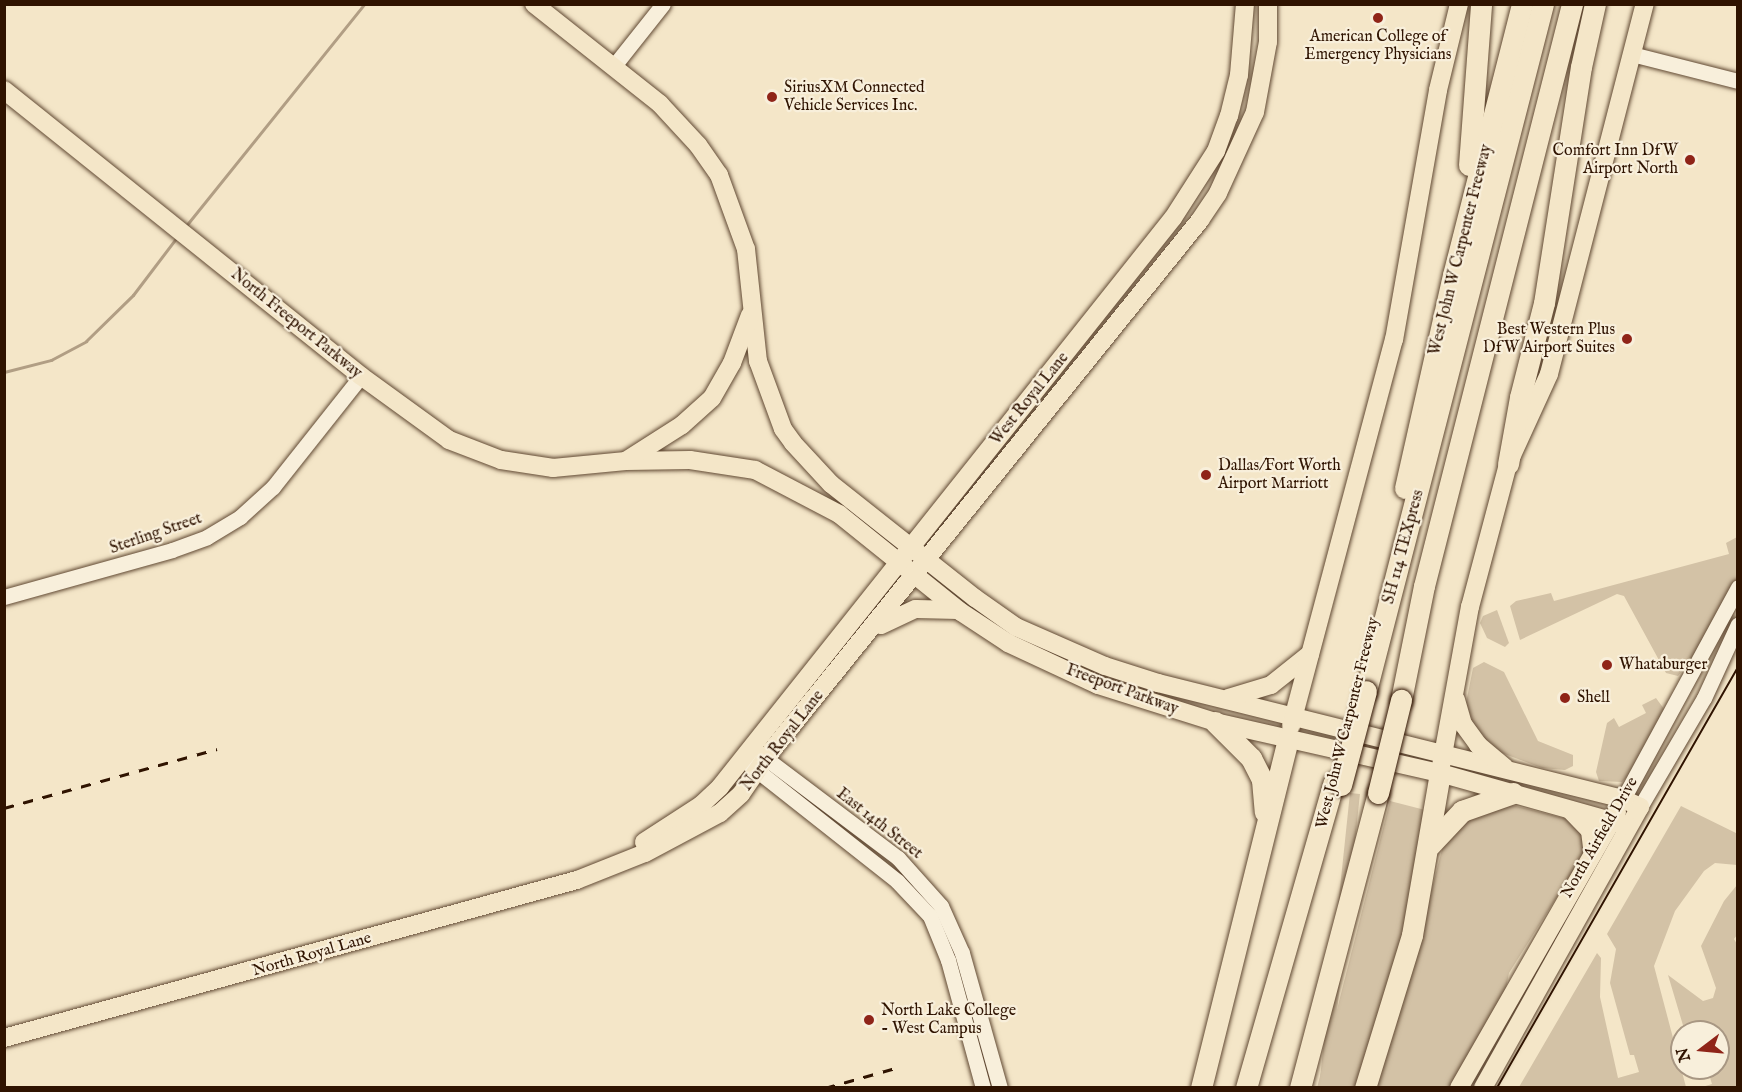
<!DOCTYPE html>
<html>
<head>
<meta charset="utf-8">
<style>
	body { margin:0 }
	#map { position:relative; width:1742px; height:1092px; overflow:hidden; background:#f4e6c8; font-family:"IM FELL English",serif }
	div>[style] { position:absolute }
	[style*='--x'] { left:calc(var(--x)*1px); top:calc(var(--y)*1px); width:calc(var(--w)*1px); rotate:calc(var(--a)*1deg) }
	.green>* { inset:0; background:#d3c2a6; transform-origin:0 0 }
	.stream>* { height:3px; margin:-1.5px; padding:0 1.5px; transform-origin:1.5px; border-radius:1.5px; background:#b19e84 }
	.roads { filter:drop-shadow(0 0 2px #604832) drop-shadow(0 0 2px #604832) }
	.minor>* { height:15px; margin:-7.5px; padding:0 7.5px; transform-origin:7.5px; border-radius:7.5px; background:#f8efdb }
	.major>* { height:18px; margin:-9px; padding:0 9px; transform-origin:9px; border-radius:9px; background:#f4e6c8 }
	.highway>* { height:21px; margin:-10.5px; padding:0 10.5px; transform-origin:10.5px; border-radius:10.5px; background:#f4e6c8 }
	.tram>* { height:1.5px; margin:-0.75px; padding:0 0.75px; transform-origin:0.75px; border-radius:0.75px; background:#2f1300 }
	.rail>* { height:3px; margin-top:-1.5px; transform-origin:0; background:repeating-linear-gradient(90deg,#2f1300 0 10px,transparent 0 20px) }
	.bridges { filter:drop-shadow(0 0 2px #2f1300) drop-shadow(0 0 2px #2f1300) }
	.highway-bridge>* { height:21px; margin:-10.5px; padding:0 10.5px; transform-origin:10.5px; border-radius:10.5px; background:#f4e6c8 }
	.dots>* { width:16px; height:16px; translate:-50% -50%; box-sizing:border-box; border:3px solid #f8efdb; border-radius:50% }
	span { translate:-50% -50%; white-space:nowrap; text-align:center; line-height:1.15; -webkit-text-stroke:4.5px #f8efdb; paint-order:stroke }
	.poi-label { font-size:16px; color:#2f1300 }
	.left { translate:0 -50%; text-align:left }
	.right { translate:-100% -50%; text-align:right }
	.street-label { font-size:16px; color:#2f1300 }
	.frame { position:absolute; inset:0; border:6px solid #2f1300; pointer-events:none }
	.north { position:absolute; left:1670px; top:1020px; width:60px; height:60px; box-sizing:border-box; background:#f8efdb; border:2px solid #a89783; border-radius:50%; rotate:254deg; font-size:16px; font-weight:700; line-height:24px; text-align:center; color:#2f1300 }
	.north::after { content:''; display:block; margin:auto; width:21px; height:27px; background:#8f2418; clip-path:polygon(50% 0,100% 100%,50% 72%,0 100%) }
</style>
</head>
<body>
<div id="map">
	<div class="green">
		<i style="clip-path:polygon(1737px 537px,1737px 605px,1678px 676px,1666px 673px,1624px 596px,1617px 594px,1520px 640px,1510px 606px,1516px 601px,1551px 593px,1554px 601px,1729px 554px,1726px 543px)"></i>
		<i style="clip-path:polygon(1497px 610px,1509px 643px,1505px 647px,1487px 638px,1480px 623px,1483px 616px)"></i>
		<i style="clip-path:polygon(1484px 662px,1504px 672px,1538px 741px,1573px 755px,1573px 766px,1565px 770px,1542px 768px,1502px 753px,1488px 742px,1473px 723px,1466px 703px,1473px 668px)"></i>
		<i style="clip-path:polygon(1656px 698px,1664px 709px,1627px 777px,1622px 782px,1599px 781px,1596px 772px,1607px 723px,1614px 718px,1619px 727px,1646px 713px,1642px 705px)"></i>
		<i style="left:1350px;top:793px;width:10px;height:305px;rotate:6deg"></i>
		<i style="clip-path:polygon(1390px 801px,1429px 811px,1416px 891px,1359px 1087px,1317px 1088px)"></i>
		<i style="clip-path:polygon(1512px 805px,1575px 821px,1589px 842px,1582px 857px,1509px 973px,1505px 993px,1452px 1087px,1374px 1088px,1394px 1033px,1444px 842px,1465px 819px,1492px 807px)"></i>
		<i style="clip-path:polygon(1681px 806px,1738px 834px,1737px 865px,1715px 863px,1704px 871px,1675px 911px,1654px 966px,1686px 1087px,1519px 1087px,1597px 953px,1601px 958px,1600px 997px,1618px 1078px,1639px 1072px,1634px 1055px,1630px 1055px,1610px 983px,1616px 949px,1607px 934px)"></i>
		<i style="clip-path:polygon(1737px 885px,1737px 935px,1734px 939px,1738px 946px,1737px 1087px,1702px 1087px,1712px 1084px,1707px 1068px,1718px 1068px,1718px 1032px,1685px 1032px,1668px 975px,1703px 1001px,1713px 998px,1716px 988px,1701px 946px,1724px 901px)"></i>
	</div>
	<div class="stream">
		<i style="--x:185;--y:227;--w:286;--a:-51.2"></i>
		<i style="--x:4;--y:372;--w:49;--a:-14.3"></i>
		<i style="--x:51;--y:360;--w:40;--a:-28"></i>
		<i style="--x:86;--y:341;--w:66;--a:-44.4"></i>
		<i style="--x:133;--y:295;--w:73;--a:-52.8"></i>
	</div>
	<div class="roads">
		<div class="minor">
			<i style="--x:1632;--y:54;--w:109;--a:14.3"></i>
			<i style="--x:613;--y:67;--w:80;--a:-51.6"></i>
			<i style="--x:4;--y:597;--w:174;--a:-15.6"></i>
			<i style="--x:172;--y:550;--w:37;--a:-20"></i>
			<i style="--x:207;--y:537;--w:39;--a:-31"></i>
			<i style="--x:240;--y:517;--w:45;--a:-42.3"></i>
			<i style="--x:273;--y:487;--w:142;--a:-51.6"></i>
			<i style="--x:756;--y:751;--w:178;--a:37"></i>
			<i style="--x:898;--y:858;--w:64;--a:48.1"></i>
			<i style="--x:941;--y:906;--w:51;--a:65.9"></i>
			<i style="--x:962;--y:953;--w:140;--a:74.3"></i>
			<i style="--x:749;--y:764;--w:189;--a:38.3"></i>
			<i style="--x:897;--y:881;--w:48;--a:46.7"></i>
			<i style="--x:930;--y:916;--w:48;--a:67.8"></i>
			<i style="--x:948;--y:960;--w:133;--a:74.7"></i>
			<i style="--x:1623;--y:799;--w:241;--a:-61.5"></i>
			<i style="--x:1640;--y:807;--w:126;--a:-59.6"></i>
			<i style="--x:1704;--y:698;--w:81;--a:-65.3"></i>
		</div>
		<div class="major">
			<i style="--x:534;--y:4;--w:161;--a:38.4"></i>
			<i style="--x:660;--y:104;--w:56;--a:47.2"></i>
			<i style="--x:698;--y:145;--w:37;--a:55"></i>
			<i style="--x:719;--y:175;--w:79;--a:70"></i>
			<i style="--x:746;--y:249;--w:113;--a:83.9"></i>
			<i style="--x:758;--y:361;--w:72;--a:69.8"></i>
			<i style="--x:783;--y:429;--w:17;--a:54"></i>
			<i style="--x:793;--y:443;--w:56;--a:47.2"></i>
			<i style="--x:831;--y:484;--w:184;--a:38.4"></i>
			<i style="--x:975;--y:598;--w:50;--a:35.3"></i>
			<i style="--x:1016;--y:627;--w:97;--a:23.7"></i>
			<i style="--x:1105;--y:666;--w:56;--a:17.8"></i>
			<i style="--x:1158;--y:683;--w:479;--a:14"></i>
			<i style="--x:1623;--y:799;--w:19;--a:25"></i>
			<i style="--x:1640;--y:807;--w:322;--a:119.2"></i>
			<i style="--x:4;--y:90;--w:457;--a:38.7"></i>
			<i style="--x:361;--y:376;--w:109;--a:36"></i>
			<i style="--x:449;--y:440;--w:56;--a:21"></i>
			<i style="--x:501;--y:460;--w:53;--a:8.7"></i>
			<i style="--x:553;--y:468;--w:73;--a:-5.5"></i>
			<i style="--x:626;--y:461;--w:64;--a:-0.9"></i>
			<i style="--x:690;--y:460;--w:66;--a:8.7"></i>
			<i style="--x:755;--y:470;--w:95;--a:27.6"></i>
			<i style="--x:839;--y:514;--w:156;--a:38.8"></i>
			<i style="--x:961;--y:612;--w:56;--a:33.4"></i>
			<i style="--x:1008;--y:643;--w:99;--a:25"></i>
			<i style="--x:1098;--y:685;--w:123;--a:17.5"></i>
			<i style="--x:1215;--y:722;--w:231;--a:12.8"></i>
			<i style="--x:1440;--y:773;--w:195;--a:15.7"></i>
			<i style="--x:627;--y:460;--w:65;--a:-32.5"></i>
			<i style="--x:682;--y:425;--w:40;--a:-42"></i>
			<i style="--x:712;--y:398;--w:40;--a:-60.3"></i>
			<i style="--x:732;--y:363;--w:51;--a:-69.4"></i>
			<i style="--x:881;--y:625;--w:38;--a:-25"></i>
			<i style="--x:916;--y:609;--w:42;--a:1.4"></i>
			<i style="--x:1228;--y:698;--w:45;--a:-16.8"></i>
			<i style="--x:1271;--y:685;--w:50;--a:-38.5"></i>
			<i style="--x:1456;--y:700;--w:25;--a:74"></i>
			<i style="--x:1463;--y:724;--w:26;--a:54"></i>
			<i style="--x:1478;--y:745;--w:35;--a:40"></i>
			<i style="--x:1291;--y:726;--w:400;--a:-75.1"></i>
			<i style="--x:1394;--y:340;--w:254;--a:-80"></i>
			<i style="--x:1438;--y:90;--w:89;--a:-76.3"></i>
			<i style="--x:1441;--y:766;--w:162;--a:-79.7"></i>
			<i style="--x:1470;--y:607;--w:148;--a:-75.1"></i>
			<i style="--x:1508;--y:464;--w:99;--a:-65.5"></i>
			<i style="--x:1549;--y:374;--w:382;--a:-75.5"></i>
			<i style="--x:1570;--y:810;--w:29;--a:46"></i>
			<i style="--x:1590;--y:831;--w:23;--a:83"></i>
			<i style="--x:644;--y:842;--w:68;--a:-33"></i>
			<i style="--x:701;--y:805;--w:26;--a:-43"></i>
			<i style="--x:720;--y:787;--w:727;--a:-51.48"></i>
			<i style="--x:1173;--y:218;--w:80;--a:-57.3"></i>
			<i style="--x:1216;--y:151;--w:37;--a:-70"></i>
			<i style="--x:1229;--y:116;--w:42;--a:-76.3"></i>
			<i style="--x:1239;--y:75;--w:71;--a:-85.2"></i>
			<i style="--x:4;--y:1038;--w:594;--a:-15.42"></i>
			<i style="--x:577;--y:880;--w:73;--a:-21.7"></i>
			<i style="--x:645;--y:853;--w:85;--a:-28.1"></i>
			<i style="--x:720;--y:813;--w:28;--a:-42"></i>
			<i style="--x:741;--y:794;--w:42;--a:-55.6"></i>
			<i style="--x:765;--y:759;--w:693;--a:-51.09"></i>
			<i style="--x:1200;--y:220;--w:32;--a:-56"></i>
			<i style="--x:1218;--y:193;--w:89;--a:-65.4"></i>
			<i style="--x:1255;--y:112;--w:71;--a:-79.5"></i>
			<i style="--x:1268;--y:42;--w:38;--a:-90"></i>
			<i style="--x:1459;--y:1088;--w:318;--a:-60.2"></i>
		</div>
		<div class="highway">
			<i style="--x:1469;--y:165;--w:161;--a:-85.7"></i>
			<i style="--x:1508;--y:464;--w:68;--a:-79.8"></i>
			<i style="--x:1520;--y:397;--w:97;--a:-75.7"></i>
			<i style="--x:1544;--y:303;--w:239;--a:-81.1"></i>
			<i style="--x:1581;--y:67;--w:65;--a:-77.5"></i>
			<i style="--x:1405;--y:488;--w:218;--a:-77.3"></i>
			<i style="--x:1453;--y:275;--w:280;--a:-75.7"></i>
			<i style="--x:1366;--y:691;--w:709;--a:-75.55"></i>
			<i style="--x:1401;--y:700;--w:116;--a:-78.6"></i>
			<i style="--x:1424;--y:586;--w:601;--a:-75.73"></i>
			<i style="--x:1215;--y:722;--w:51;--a:45"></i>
			<i style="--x:1251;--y:758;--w:25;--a:63"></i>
			<i style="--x:1262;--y:780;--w:32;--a:85"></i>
			<i style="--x:1430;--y:845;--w:47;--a:-46.7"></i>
			<i style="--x:1462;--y:811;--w:54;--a:-19.4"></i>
			<i style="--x:1201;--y:1088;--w:360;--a:-76"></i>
			<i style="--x:1246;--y:1088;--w:318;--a:-74"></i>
			<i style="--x:1300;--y:1088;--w:305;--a:-75.2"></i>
			<i style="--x:1365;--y:1088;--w:160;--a:-72.9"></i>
			<i style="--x:1412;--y:935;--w:164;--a:-80.2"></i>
		</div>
	</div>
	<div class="tram">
		<i style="--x:1497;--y:1088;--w:484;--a:-60.2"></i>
	</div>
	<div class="rail">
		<i style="--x:4;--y:808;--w:221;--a:-15.5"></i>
		<i style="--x:825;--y:1088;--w:77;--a:-15.8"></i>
	</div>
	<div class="bridges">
		<div class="highway-bridge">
			<i style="--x:1341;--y:785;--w:97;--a:-75.1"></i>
			<i style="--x:1378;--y:793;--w:96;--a:-76.1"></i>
		</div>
	</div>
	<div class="dots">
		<i style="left:1378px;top:18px;background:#8f2418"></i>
		<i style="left:772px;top:97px;background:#8f2418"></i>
		<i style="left:1690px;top:160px;background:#8f2418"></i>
		<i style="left:1627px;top:339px;background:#8f2418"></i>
		<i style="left:1206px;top:475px;background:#8f2418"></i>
		<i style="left:1607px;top:665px;background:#8f2418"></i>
		<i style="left:1565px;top:698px;background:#8f2418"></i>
		<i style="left:869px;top:1020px;background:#8f2418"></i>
	</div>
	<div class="poi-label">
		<span style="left:1378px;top:46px">American College of<br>Emergency Physicians</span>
		<span class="left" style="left:784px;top:97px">SiriusXM Connected<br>Vehicle Services Inc.</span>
		<span class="right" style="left:1678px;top:160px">Comfort Inn DfW<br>Airport North</span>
		<span class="right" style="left:1615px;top:339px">Best Western Plus<br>DfW Airport Suites</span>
		<span class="left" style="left:1218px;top:475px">Dallas/Fort Worth<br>Airport Marriott</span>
		<span class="left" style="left:1619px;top:665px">Whataburger</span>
		<span class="left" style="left:1577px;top:698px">Shell</span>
		<span class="left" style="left:881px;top:1020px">North Lake College<br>- West Campus</span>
	</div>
	<div class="street-label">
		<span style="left:1461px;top:250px;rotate:-76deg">West John W Carpenter Freeway</span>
		<span style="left:296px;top:324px;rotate:39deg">North Freeport Parkway</span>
		<span style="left:1030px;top:399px;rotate:-51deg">West Royal Lane</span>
		<span style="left:156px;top:534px;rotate:-19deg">Sterling Street</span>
		<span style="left:1404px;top:547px;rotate:-75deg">SH 114 TEXpress</span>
		<span style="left:1122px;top:690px;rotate:20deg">Freeport Parkway</span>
		<span style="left:1348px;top:723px;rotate:-76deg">West John W Carpenter Freeway</span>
		<span style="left:783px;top:741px;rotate:-52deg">North Royal Lane</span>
		<span style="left:879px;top:824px;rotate:38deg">East 14th Street</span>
		<span style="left:1600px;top:838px;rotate:-60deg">North Airfield Drive</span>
		<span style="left:312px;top:955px;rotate:-16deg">North Royal Lane</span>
	</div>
	<div class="frame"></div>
	<div class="north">N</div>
</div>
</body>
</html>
